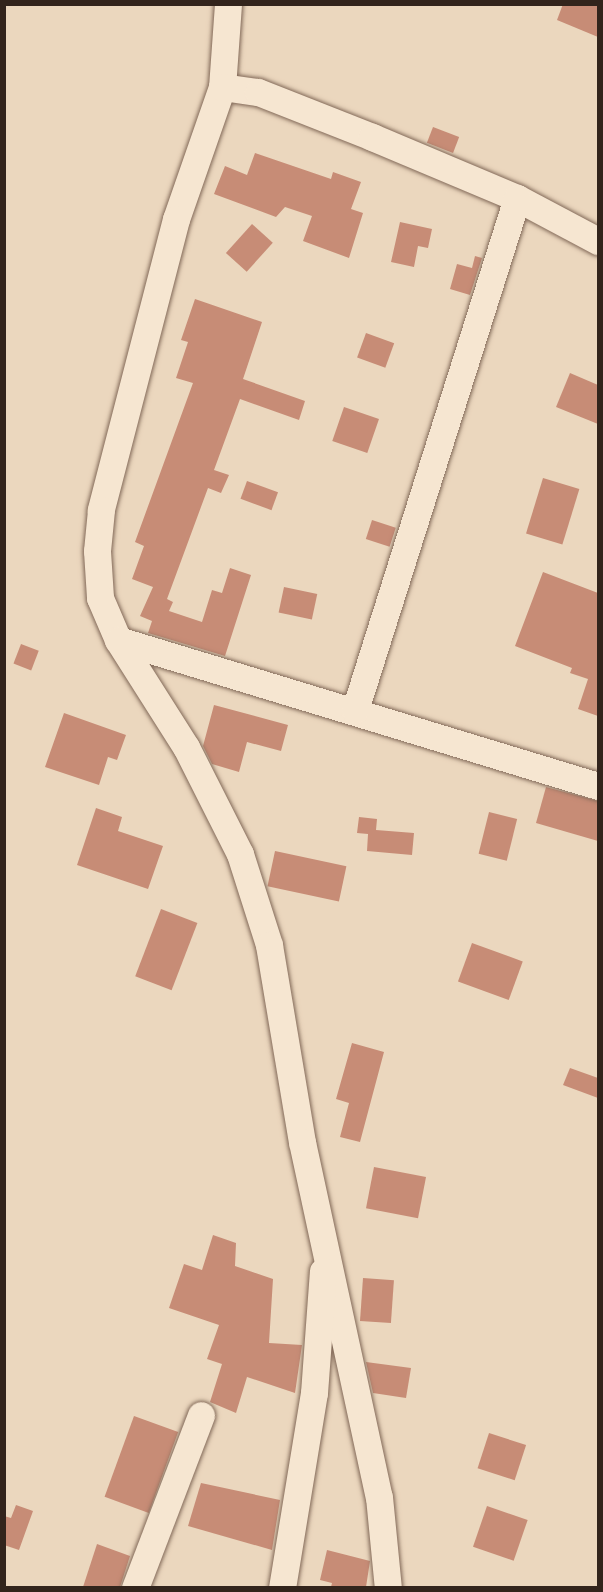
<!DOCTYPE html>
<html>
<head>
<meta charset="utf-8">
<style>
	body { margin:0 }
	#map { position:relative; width:603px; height:1592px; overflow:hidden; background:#ebd7be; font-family:Bitter,serif }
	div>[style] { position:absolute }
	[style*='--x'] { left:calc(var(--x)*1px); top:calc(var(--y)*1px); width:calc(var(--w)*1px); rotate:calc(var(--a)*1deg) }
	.building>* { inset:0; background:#c78c76; transform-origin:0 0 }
	.roads { filter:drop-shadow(0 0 2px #826958) drop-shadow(0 0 2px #826958) }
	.minor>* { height:27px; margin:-13.5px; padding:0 13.5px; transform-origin:13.5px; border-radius:13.5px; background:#f6e6d1 }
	span { translate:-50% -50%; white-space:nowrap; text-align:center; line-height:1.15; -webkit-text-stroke:4.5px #f3e3cd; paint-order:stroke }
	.frame { position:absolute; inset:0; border:6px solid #32241c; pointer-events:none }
</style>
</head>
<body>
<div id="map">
	<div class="building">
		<i style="clip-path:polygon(563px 4px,598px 4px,598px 37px,557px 20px)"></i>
		<i style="left:433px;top:127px;width:28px;height:17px;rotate:21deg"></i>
		<i style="clip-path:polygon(255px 153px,331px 179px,333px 172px,361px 182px,351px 209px,363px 213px,349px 258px,303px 241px,312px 216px,285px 207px,276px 217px,214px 194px,225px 166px,247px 175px)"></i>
		<i style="clip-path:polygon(400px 222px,432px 229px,428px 248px,418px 246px,414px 267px,391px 262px)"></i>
		<i style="left:252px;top:224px;width:28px;height:39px;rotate:42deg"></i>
		<i style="clip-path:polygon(475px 256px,482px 258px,470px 295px,450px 289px,457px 264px,472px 268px)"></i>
		<i style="clip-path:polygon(195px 299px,262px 322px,243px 379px,305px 401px,299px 420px,240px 399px,214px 470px,229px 475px,221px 493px,208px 488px,167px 599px,173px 602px,169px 611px,202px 622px,212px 590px,222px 593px,230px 568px,251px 575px,225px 656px,148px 633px,152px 621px,140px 616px,153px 587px,132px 579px,144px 546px,135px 542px,193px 383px,176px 378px,188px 342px,181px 340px)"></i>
		<i style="left:366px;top:333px;width:30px;height:26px;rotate:20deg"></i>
		<i style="clip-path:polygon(570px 373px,598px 385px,598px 424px,556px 407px)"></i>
		<i style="left:344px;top:407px;width:37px;height:36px;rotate:19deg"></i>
		<i style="left:543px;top:478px;width:38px;height:58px;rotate:17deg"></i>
		<i style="left:247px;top:481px;width:33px;height:19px;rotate:20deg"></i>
		<i style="left:372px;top:520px;width:25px;height:20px;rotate:18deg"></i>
		<i style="clip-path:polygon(543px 572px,598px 593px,598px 716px,578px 709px,588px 679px,570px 673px,572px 668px,515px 646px)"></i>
		<i style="left:284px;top:587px;width:34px;height:26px;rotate:12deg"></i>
		<i style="left:21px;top:644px;width:19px;height:21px;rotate:21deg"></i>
		<i style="clip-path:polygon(214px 705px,288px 725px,281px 751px,247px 742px,239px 772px,212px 764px,203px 746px)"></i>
		<i style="clip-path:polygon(64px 713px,126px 735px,117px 760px,108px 757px,99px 785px,45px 767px)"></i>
		<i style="clip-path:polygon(546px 787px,598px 801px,598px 841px,536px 823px)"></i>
		<i style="clip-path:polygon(96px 808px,122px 817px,118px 831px,163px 846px,148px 889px,77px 865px)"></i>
		<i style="left:489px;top:812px;width:29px;height:43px;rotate:14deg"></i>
		<i style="clip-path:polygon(359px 817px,377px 819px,376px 830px,414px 833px,412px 855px,367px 851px,368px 834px,357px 833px)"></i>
		<i style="left:275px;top:851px;width:73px;height:36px;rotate:12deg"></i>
		<i style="left:161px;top:909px;width:39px;height:72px;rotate:21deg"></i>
		<i style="left:472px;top:943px;width:54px;height:41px;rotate:20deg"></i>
		<i style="clip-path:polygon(352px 1043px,384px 1052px,360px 1142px,340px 1137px,349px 1103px,336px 1099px)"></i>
		<i style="clip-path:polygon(570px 1068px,598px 1078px,598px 1098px,563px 1085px)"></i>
		<i style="left:374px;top:1167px;width:53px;height:42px;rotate:11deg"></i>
		<i style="clip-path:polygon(213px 1235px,236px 1243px,235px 1266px,273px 1279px,269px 1343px,302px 1345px,295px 1393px,247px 1377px,236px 1413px,210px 1402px,222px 1364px,207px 1359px,219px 1325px,169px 1308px,184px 1264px,202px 1270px)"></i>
		<i style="left:363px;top:1278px;width:31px;height:43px;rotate:4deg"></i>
		<i style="clip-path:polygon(366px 1362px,411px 1368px,406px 1398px,373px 1393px)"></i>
		<i style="left:134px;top:1416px;width:47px;height:86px;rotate:20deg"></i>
		<i style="left:489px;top:1433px;width:39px;height:37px;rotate:18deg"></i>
		<i style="clip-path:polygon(201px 1483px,280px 1500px,272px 1550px,188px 1526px)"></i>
		<i style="clip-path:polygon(16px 1505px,33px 1511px,19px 1550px,4px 1545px,4px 1516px,11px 1518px)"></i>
		<i style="left:487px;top:1506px;width:43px;height:43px;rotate:19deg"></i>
		<i style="clip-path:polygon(97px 1544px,130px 1556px,120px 1587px,83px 1587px)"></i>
		<i style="clip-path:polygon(327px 1550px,370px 1561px,366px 1587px,331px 1587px,332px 1583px,320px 1580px)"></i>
	</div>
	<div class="roads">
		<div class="minor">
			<i style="--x:228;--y:4;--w:83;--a:94.1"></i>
			<i style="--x:222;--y:87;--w:140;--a:109.2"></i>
			<i style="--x:176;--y:219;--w:301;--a:104.5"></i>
			<i style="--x:101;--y:510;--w:41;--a:95.6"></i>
			<i style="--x:97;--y:551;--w:47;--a:86.3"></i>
			<i style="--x:100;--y:598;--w:46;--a:66.8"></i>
			<i style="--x:118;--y:640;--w:127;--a:57.6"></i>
			<i style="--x:186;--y:747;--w:120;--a:63.2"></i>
			<i style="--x:240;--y:854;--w:96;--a:72.3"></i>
			<i style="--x:269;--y:945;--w:200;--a:80.5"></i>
			<i style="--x:302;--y:1142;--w:363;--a:77.8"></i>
			<i style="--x:379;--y:1497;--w:91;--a:84.4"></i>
			<i style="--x:222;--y:87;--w:36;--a:8"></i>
			<i style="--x:258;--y:92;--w:123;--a:21.5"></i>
			<i style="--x:372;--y:137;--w:157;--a:22.8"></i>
			<i style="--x:517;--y:198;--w:92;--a:28"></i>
			<i style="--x:118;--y:640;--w:502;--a:16.92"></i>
			<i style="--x:355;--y:710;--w:537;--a:-72.44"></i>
			<i style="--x:135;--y:1588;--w:185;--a:-69.1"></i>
			<i style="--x:282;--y:1588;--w:198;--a:-80.7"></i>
			<i style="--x:314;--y:1393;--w:122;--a:-85.8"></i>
		</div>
	</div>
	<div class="frame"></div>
</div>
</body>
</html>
